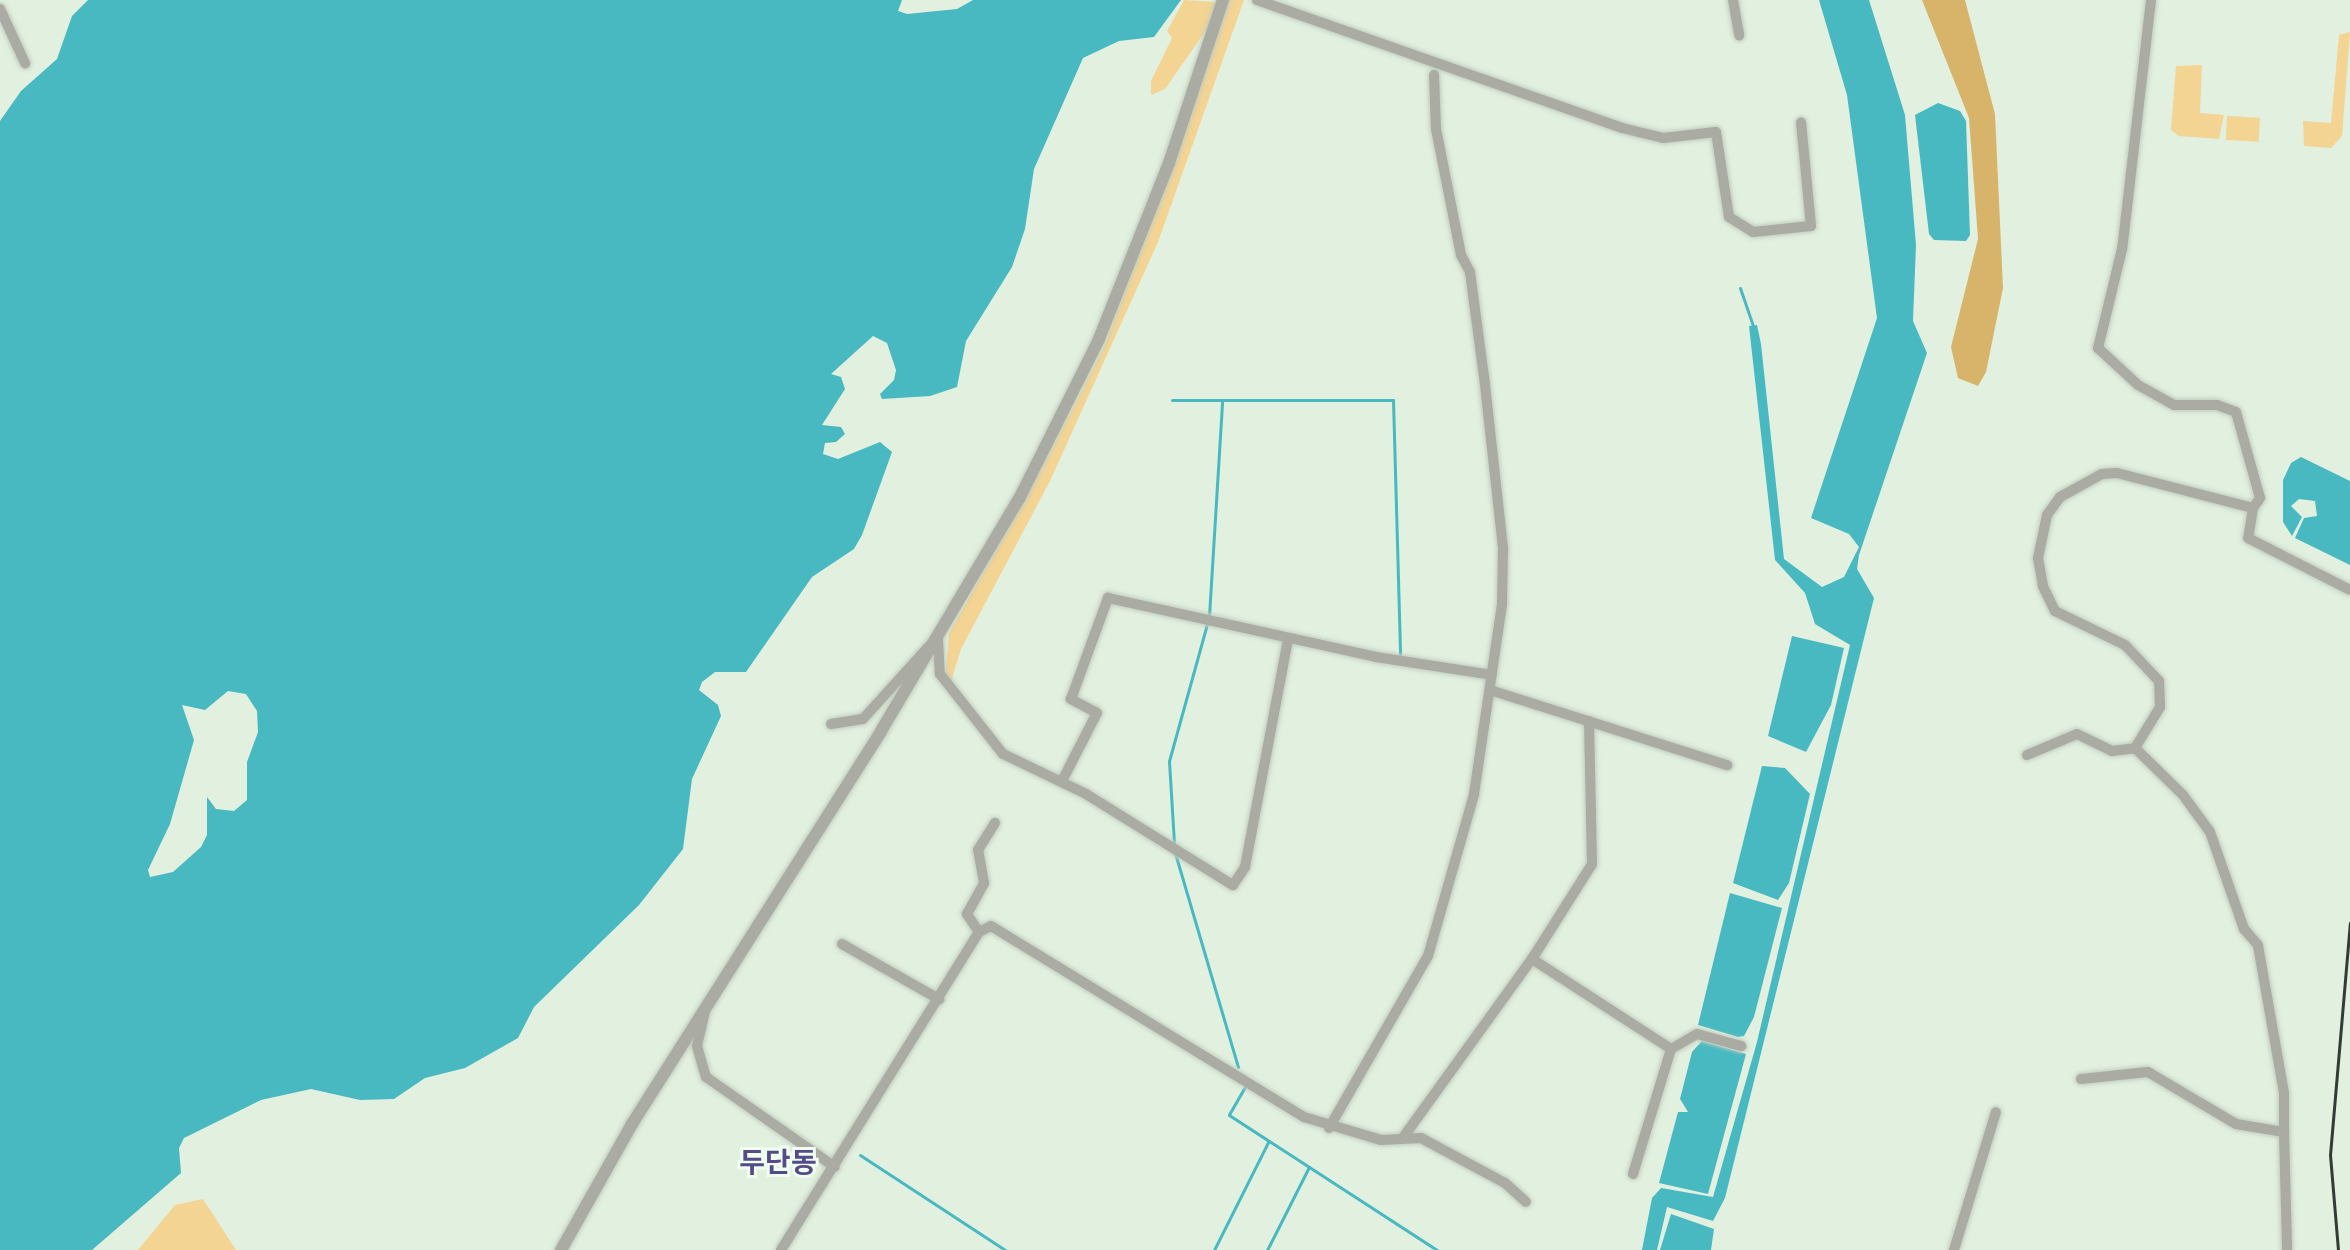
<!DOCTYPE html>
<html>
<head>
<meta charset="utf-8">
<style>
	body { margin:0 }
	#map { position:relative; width:2350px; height:1250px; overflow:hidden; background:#e2f0e0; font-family:"PT Sans Narrow","Noto Sans KR",sans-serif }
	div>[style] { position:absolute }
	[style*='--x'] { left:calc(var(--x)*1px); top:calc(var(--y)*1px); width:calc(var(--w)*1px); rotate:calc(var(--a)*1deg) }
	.green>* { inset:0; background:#f4d493; transform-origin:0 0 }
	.forest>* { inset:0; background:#d7b46a }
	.water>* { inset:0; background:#48b9c1 }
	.stream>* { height:3px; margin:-1.5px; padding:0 1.5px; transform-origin:1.5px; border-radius:1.5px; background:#48b9c1 }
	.roads { filter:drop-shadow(0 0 2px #c1cdbf) drop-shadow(0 0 2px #c1cdbf) }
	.minor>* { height:10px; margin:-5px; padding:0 5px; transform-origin:5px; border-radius:5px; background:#aaaba3 }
	.tertiary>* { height:12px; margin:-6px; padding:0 6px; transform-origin:6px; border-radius:6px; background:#aaaba3 }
	.rail>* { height:3px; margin:-1.5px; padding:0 1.5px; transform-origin:1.5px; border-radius:1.5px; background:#343a34 }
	span { translate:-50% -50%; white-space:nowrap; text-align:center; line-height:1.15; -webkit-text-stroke:6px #effeee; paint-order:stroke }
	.quarter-label { font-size:28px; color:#564b8a; font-weight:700 }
</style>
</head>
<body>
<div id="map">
	<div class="green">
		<i style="clip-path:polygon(1184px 0,1216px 2px,1209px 26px,1165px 89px,1151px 95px,1151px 81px,1172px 38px,1167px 31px)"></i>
		<i style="clip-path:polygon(1227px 0,1244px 0,1158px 242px,1050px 481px,961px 649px,950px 685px,946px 672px,949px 633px,1033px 486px,1104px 347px,1188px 126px)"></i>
		<i style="clip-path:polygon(2350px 32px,2342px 136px,2331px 148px,2304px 146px,2303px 121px,2331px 123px,2339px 35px)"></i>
		<i style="clip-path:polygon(2202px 65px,2200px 113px,2224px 115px,2219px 139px,2179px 136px,2171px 130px,2176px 66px)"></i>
		<i style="left:2227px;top:116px;width:33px;height:24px;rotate:3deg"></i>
		<i style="clip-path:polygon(203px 1199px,236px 1250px,138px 1250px,175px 1205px)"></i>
	</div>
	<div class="forest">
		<i style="clip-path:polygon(1922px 0,1965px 0,1995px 114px,2003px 288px,1986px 372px,1978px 386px,1958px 378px,1951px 347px,1978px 239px,1969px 118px)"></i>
	</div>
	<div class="water">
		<i style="clip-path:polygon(evenodd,88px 0,902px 0,898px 11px,907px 14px,957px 9px,973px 0,1181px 0,1154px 37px,1119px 41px,1083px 58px,1034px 169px,1025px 229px,1012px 267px,966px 341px,957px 387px,930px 396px,882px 399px,880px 394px,894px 380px,896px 370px,887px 343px,873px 336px,831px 374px,841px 377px,845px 389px,822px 425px,841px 427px,845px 434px,836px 442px,825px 443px,823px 454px,838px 459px,880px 442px,892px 452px,862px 535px,854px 549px,812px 577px,746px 672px,715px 672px,702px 682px,699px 690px,718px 705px,721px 716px,692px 779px,683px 849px,639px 905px,534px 1007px,518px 1038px,465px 1068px,425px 1078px,394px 1099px,360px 1100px,311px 1089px,261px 1100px,184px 1138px,179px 1148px,181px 1173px,92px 1250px,0 1250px,0 121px,21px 91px,57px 59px,72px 16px,88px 0,228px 691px,246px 694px,257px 711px,258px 732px,247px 762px,247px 800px,234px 811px,216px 809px,207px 797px,207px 835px,201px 847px,173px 872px,150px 877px,148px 870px,170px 824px,194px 740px,182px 705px,205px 710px,228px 691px)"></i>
		<i style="clip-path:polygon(1819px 0,1869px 0,1905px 115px,1916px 245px,1913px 321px,1927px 353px,1859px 555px,1857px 569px,1874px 598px,1725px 1198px,1713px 1221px,1667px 1207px,1657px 1250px,1642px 1250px,1652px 1198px,1661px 1188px,1713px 1197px,1757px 1042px,1850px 645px,1815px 624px,1805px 593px,1775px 560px,1749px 326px,1757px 325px,1761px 344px,1784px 559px,1822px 587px,1844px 577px,1859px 547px,1849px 534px,1811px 518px,1877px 318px,1847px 95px)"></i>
		<i style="clip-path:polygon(1938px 103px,1960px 111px,1966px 121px,1970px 235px,1966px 241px,1934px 240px,1929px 234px,1915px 115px)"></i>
		<i style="clip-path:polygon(2301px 457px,2350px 481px,2350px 565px,2295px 538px,2304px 518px,2317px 516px,2315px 501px,2299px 499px,2291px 506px,2302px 517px,2292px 536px,2283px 522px,2283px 480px,2291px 463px)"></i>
		<i style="clip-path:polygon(1792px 636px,1844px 648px,1831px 705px,1806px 752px,1768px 736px)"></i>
		<i style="clip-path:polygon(1762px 766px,1785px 768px,1810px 794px,1789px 883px,1778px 900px,1733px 883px)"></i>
		<i style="clip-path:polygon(1730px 893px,1782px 908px,1754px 1017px,1744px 1036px,1738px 1037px,1698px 1025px)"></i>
		<i style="clip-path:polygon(1702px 1041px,1746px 1054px,1708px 1194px,1659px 1183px,1678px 1112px,1688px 1112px,1680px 1099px,1692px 1052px)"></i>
		<i style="clip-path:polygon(1671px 1214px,1714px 1229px,1711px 1250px,1660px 1250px)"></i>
	</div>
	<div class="stream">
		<i style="--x:1740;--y:288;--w:39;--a:71"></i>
		<i style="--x:1172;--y:400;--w:221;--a:0"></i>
		<i style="--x:1393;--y:400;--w:257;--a:88.4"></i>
		<i style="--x:1209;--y:616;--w:215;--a:-86.5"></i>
		<i style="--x:1174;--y:843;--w:82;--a:-93.5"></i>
		<i style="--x:1169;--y:761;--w:142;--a:-74.5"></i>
		<i style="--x:1175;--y:853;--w:223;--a:73.6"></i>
		<i style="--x:1246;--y:1085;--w:34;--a:120"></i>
		<i style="--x:1229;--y:1115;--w:248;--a:33"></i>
		<i style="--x:860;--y:1155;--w:173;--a:33.2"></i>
		<i style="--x:1214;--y:1250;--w:121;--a:-63.4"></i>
		<i style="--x:1267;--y:1250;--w:93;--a:-63.2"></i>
	</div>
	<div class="roads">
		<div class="minor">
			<i style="--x:1257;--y:0;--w:387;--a:19.3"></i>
			<i style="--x:1622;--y:128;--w:42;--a:13.7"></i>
			<i style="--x:1663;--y:138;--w:53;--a:-6.5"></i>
			<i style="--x:1716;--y:132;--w:86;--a:81.3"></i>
			<i style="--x:1729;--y:217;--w:28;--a:32"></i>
			<i style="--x:1753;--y:232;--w:58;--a:-5.9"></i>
			<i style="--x:1811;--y:226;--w:104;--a:-95.5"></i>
			<i style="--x:1733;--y:0;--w:36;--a:80"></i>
			<i style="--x:2151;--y:0;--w:251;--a:96.6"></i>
			<i style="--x:2122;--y:249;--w:102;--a:103.6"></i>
			<i style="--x:2098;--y:348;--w:54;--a:42.8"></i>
			<i style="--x:2138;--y:385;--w:41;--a:29.1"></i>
			<i style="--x:2174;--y:405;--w:43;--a:0"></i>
			<i style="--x:2217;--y:405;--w:20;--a:20"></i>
			<i style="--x:2236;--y:412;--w:89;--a:74.4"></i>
			<i style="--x:2260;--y:498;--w:12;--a:125"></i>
			<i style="--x:0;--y:9;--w:60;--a:65.2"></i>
			<i style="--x:938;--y:639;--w:35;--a:87"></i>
			<i style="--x:940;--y:674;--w:102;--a:51.8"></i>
			<i style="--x:1003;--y:754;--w:92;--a:25.7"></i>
			<i style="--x:1086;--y:794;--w:173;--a:31.8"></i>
			<i style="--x:1233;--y:885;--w:22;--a:-56"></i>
			<i style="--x:1245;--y:867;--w:232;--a:-79.3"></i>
			<i style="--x:1490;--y:690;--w:249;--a:17.6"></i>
			<i style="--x:831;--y:724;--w:32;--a:-9"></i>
			<i style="--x:863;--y:719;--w:100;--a:-47.8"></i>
			<i style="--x:2027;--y:755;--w:54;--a:-22.8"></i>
			<i style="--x:2077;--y:734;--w:39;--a:26"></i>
			<i style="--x:2112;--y:751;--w:23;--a:-7"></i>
			<i style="--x:1062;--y:781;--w:76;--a:-62.8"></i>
			<i style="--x:1097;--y:713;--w:30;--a:-152"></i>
			<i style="--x:1071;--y:699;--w:108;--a:-69.9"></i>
			<i style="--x:1108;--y:598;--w:274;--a:12.4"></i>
			<i style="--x:1376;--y:657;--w:117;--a:8.8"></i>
			<i style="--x:979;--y:932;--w:22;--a:-124"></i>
			<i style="--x:967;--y:914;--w:35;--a:-61"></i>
			<i style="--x:984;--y:883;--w:34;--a:-100"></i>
			<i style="--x:978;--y:850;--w:32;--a:-58"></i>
			<i style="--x:842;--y:944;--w:112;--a:29.6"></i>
			<i style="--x:1532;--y:959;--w:166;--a:32.9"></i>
			<i style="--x:706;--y:1007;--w:40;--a:103"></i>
			<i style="--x:697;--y:1046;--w:32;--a:74"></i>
			<i style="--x:706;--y:1077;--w:157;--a:34.9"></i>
			<i style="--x:2081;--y:1079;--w:67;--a:-6"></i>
			<i style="--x:2148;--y:1072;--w:102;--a:30.6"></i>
			<i style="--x:2236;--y:1124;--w:49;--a:9.5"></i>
			<i style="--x:2284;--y:1132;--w:39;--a:-90"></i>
			<i style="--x:2284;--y:1093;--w:150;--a:-100"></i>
			<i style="--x:2258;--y:945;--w:21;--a:-131"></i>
			<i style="--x:2244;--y:929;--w:103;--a:-109.3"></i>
			<i style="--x:2210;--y:832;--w:46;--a:-126.1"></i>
			<i style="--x:2183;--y:795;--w:67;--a:-135.6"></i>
			<i style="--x:2135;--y:748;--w:48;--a:-58.6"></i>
			<i style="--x:2160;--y:707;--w:26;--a:-92"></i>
			<i style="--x:2159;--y:681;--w:50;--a:-133.4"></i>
			<i style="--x:2125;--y:645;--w:78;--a:-154.1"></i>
			<i style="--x:2055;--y:611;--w:28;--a:-116"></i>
			<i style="--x:2043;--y:586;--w:28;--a:-100"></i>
			<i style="--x:2038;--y:558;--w:44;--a:-78.2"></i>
			<i style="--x:2047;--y:515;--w:22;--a:-54"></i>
			<i style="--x:2060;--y:497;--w:48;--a:-28.7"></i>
			<i style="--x:2102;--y:474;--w:15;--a:-4"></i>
			<i style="--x:2117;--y:473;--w:140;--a:14.4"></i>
			<i style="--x:2253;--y:508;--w:30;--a:99"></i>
			<i style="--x:2248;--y:538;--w:114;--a:27"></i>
			<i style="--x:1329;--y:1128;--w:198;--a:-60.1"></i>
			<i style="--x:1428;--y:956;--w:168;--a:-74.1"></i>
			<i style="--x:1474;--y:794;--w:192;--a:-81.6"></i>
			<i style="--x:1502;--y:604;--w:56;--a:-89"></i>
			<i style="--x:1503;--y:548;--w:172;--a:-96.3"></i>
			<i style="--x:1484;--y:377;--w:106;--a:-97.6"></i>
			<i style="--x:1470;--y:272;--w:19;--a:-118"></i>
			<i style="--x:1461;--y:255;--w:128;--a:-101.2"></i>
			<i style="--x:1436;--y:129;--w:54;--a:-92.1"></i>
			<i style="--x:2284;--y:1132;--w:118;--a:88.5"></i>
			<i style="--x:1402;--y:1139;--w:222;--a:-54.2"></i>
			<i style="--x:1532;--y:959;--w:112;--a:-57.7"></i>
			<i style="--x:1592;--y:864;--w:143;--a:-91.2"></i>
			<i style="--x:1633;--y:1174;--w:131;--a:-73.1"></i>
			<i style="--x:1671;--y:1049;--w:30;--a:-30"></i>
			<i style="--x:1697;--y:1034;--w:46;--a:15.3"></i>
			<i style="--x:781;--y:1250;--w:375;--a:-58.1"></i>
			<i style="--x:979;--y:932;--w:13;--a:-27"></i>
			<i style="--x:991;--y:926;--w:367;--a:31.4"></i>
			<i style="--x:1304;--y:1117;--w:80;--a:16.6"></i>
			<i style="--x:1381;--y:1140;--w:40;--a:-2.9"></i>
			<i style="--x:1421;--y:1138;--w:95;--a:28.2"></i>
			<i style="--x:1505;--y:1183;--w:28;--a:42"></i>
			<i style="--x:1954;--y:1250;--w:144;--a:-73.1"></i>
		</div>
		<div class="tertiary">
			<i style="--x:561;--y:1250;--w:145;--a:-60.6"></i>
			<i style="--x:632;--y:1124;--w:465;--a:-57.6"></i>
			<i style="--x:881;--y:731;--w:270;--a:-59.3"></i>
			<i style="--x:1019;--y:499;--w:179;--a:-63.4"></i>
			<i style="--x:1099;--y:339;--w:189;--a:-68.3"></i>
			<i style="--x:1169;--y:163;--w:172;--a:-71.7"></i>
		</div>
	</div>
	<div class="rail">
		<i style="--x:2338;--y:1250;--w:95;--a:-94.8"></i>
		<i style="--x:2330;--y:1155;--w:233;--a:-85.1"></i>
	</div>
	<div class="quarter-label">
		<span style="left:778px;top:1162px">두단동</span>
	</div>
</div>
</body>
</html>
